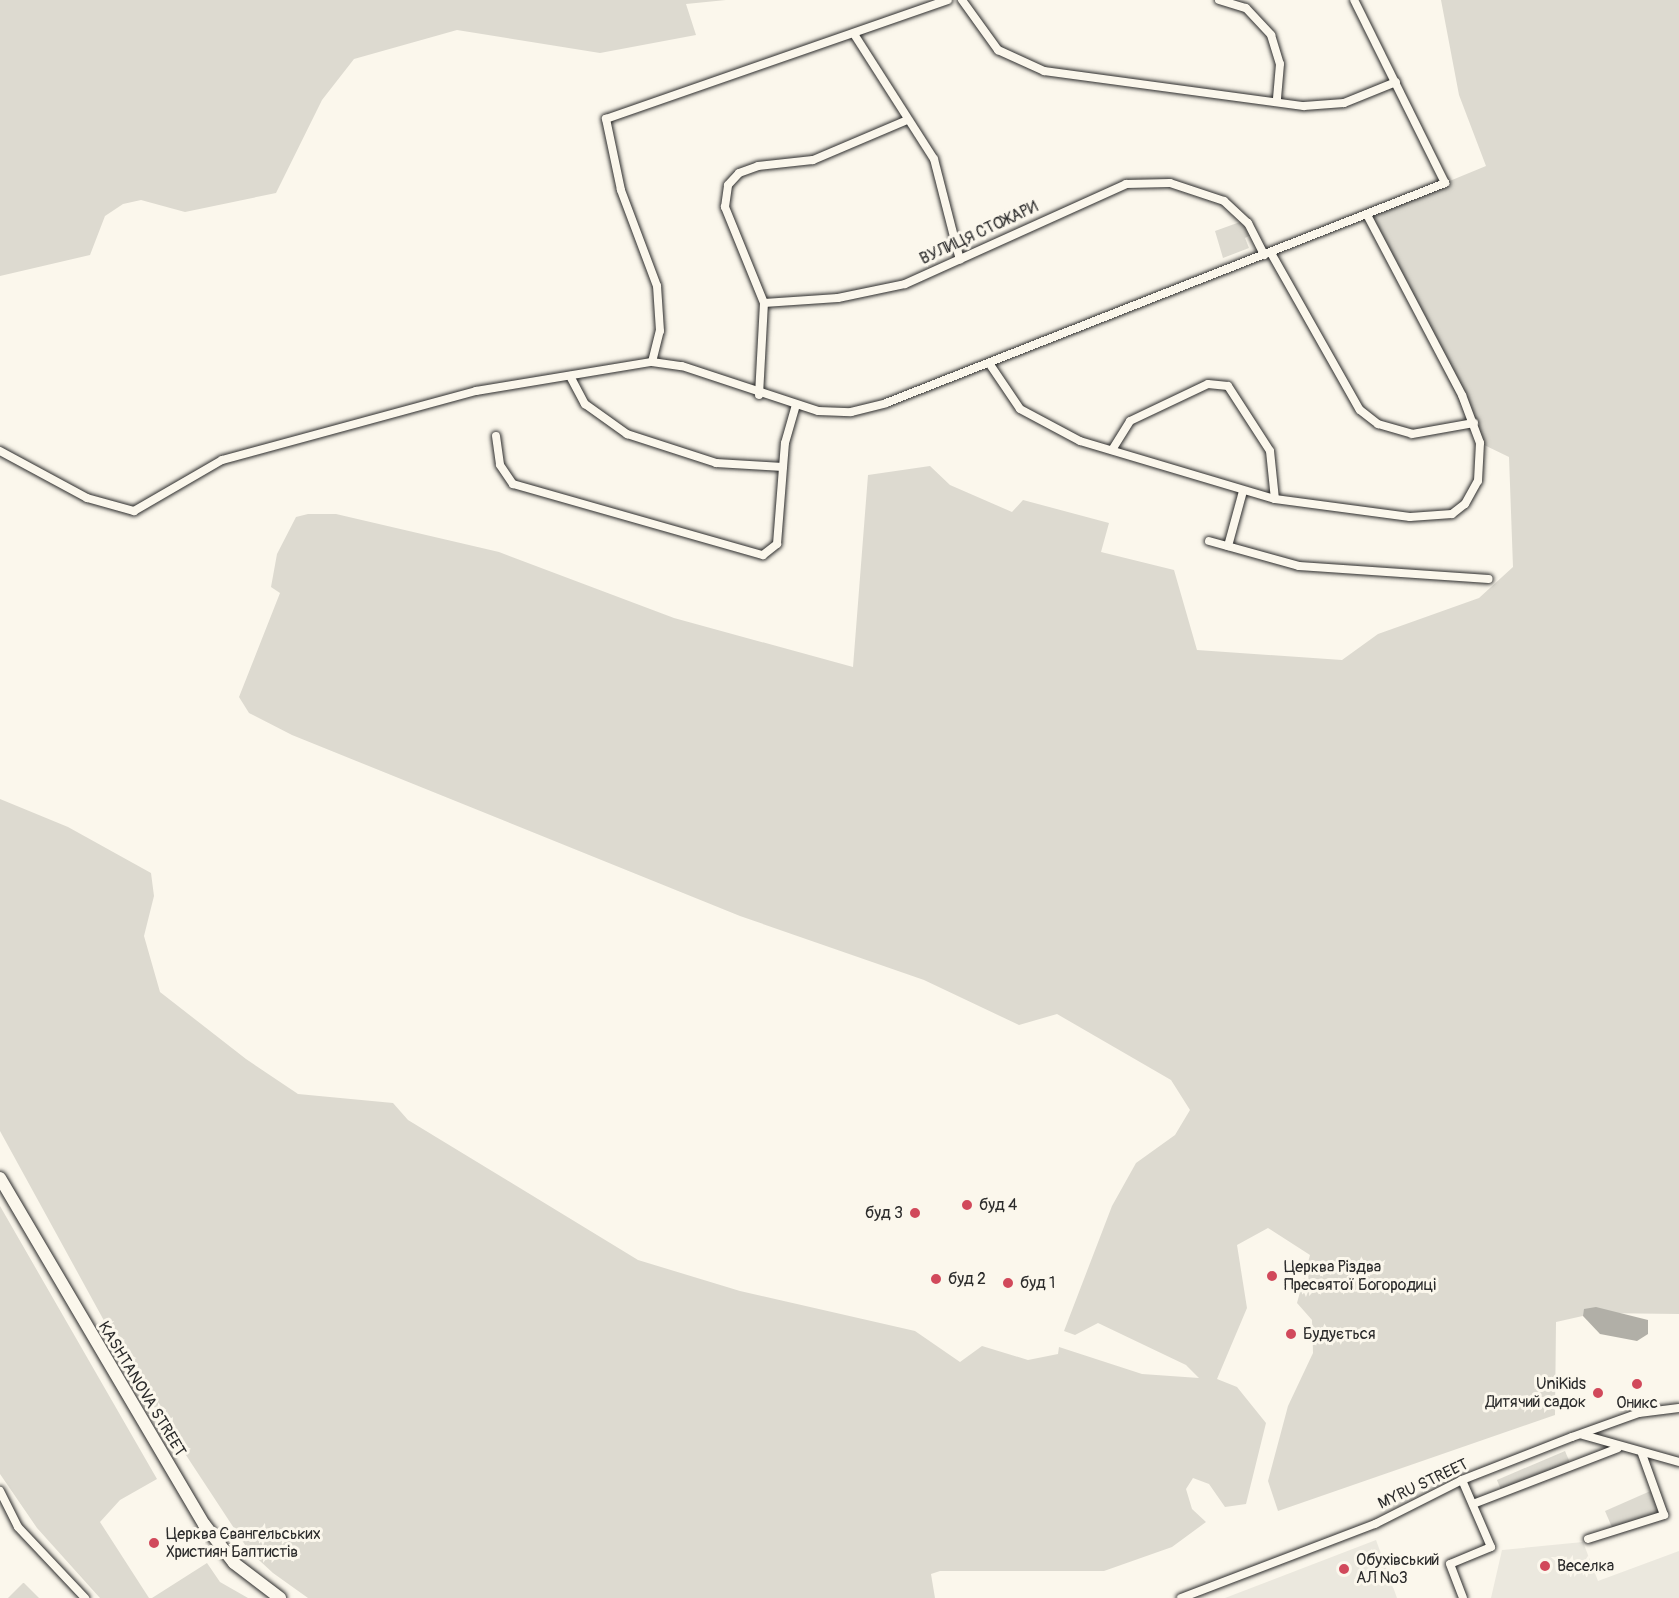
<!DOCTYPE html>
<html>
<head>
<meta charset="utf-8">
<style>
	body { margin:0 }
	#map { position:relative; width:1679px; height:1598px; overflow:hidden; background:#fbf7ec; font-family:Pangolin,sans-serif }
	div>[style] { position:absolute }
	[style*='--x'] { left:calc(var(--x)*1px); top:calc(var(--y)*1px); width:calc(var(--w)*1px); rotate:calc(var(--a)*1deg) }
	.built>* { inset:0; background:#ebe8de }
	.green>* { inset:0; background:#dddad0; transform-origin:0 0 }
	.water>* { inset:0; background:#b1afa7 }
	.roads { filter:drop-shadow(0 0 2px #2b2b2b) drop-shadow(0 0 2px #2b2b2b) }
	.minor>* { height:8px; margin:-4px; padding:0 4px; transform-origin:4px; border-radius:4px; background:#fbf7ec }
	.secondary>* { height:12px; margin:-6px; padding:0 6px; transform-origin:6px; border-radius:6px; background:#fbf7ec }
	.dots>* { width:16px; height:16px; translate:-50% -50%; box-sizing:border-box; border:3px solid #fbf7ec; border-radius:50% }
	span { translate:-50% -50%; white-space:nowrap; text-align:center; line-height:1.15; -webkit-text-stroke:6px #fbf7ec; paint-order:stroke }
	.street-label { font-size:16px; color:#2b2b2b }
	.poi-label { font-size:16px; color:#2b2b2b }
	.left { translate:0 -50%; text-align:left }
	.right { translate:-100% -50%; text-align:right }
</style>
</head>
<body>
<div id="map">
	<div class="built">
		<i style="clip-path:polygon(1376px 1540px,1397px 1598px,1225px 1598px)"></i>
		<i style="clip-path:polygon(1583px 1542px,1598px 1581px,1679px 1551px,1679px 1598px,1491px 1598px,1502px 1550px)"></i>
	</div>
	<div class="green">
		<i style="clip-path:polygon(0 0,726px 0,686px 4px,696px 35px,600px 53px,457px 30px,354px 59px,322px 100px,276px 193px,185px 212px,141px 200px,123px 204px,105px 216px,90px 255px,0 276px)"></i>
		<i style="clip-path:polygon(1441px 0,1679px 0,1679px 1314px,1596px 1313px,1556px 1322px,1555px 1415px,1278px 1511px,1268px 1481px,1288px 1406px,1313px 1353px,1312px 1320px,1297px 1303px,1310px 1255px,1268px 1228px,1237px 1245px,1247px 1308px,1217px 1379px,1237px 1387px,1266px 1423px,1246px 1504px,1225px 1507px,1209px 1484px,1193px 1478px,1186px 1489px,1192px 1509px,1206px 1522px,1172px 1547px,1104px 1571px,940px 1571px,931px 1574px,935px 1598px,308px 1598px,273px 1573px,249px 1551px,136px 1379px,0 1131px,0 799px,68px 827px,151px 873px,154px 896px,144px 936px,160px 992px,246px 1059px,298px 1094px,393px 1103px,408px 1120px,638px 1260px,740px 1291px,915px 1331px,960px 1362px,982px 1346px,1028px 1360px,1058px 1354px,1059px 1347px,1142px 1374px,1199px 1378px,1186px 1365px,1098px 1323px,1075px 1335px,1064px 1331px,1112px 1206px,1136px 1163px,1175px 1135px,1190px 1110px,1171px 1080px,1057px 1014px,1019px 1025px,924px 980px,740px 916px,292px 735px,249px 713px,239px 697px,280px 593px,271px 587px,277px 554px,296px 517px,308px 514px,336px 514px,499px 552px,674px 618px,853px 667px,868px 475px,930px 466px,950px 485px,1012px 512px,1023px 500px,1109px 523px,1101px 552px,1174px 570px,1197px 650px,1342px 660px,1378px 634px,1479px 598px,1513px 567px,1509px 457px,1480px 443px,1367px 215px,1486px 166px,1459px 95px)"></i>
		<i style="clip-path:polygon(1240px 222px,1251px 235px,1245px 238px,1249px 248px,1223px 258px,1215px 231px)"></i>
		<i style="clip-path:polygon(0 1206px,157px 1479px,120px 1500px,100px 1522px,149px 1598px,100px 1598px,37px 1528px,0 1474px)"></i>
		<i style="left:1565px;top:1451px;width:15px;height:74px;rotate:67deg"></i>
		<i style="clip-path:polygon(1655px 1489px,1664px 1515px,1614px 1532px,1605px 1511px)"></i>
		<i style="clip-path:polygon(207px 1563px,220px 1582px,248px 1598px,152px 1598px)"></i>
		<i style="clip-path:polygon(24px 1583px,39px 1598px,8px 1598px,23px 1583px)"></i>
	</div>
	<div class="water">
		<i style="clip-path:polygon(1596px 1307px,1648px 1320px,1648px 1334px,1637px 1341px,1600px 1334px,1583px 1316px,1584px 1309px)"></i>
	</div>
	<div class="roads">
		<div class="minor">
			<i style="--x:962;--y:0;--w:62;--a:54.2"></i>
			<i style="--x:998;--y:50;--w:51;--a:24.5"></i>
			<i style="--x:1044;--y:71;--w:262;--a:7.7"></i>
			<i style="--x:1304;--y:106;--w:40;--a:-4.3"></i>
			<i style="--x:1344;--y:103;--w:56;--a:-22"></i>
			<i style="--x:1219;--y:0;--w:28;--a:17"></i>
			<i style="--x:1246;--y:8;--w:37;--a:47"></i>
			<i style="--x:1271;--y:35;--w:30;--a:73"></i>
			<i style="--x:1280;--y:64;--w:38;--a:95"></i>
			<i style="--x:854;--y:34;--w:148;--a:57.4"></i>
			<i style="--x:934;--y:159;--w:104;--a:75.6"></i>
			<i style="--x:1271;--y:253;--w:180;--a:60.5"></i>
			<i style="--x:1360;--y:410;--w:23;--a:38"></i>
			<i style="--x:1378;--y:424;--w:35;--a:16"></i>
			<i style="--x:1412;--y:434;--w:63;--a:-10.1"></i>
			<i style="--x:764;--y:303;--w:104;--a:-112.1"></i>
			<i style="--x:725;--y:207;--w:22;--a:-82"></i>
			<i style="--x:728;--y:185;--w:16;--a:-47"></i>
			<i style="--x:739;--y:173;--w:20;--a:-20"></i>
			<i style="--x:758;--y:166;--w:55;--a:-6.2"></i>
			<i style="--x:813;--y:160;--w:100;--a:-23"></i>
			<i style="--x:652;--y:362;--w:32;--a:-76"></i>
			<i style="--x:660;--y:331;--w:45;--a:-93.8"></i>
			<i style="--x:657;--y:286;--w:103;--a:-110.6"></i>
			<i style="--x:621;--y:190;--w:73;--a:-101.9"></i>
			<i style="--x:606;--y:119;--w:362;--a:-19.2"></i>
			<i style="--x:989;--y:363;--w:55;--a:56"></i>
			<i style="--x:1020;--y:409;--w:68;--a:28.1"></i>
			<i style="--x:1080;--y:441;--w:203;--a:16.6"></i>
			<i style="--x:1275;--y:499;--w:136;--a:7.6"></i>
			<i style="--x:1410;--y:517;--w:42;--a:-4.1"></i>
			<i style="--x:1452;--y:514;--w:16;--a:-38"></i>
			<i style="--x:1465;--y:504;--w:26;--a:-61"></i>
			<i style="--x:1478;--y:481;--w:38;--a:-87"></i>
			<i style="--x:1480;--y:443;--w:51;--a:-110.6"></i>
			<i style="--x:1462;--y:395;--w:204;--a:-117.8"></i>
			<i style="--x:570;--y:376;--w:32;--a:62"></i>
			<i style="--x:585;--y:404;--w:52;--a:35.5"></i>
			<i style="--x:627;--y:434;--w:94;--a:18"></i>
			<i style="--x:716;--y:463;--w:67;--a:3.4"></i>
			<i style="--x:759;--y:395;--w:92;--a:-86.9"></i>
			<i style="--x:764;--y:303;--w:74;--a:-3.9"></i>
			<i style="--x:838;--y:298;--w:68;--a:-11.8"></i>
			<i style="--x:905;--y:284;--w:243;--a:-24.3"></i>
			<i style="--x:1126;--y:184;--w:44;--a:-1.3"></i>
			<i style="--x:1170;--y:183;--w:57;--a:18.4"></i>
			<i style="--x:1224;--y:201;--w:33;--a:43"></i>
			<i style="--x:1248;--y:223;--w:36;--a:63"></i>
			<i style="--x:496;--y:436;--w:29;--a:82"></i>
			<i style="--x:500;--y:465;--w:23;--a:56"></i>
			<i style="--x:513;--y:484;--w:260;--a:15.9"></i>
			<i style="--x:763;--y:555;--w:18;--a:-38"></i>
			<i style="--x:777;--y:544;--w:101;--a:-85.5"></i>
			<i style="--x:785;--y:443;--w:40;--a:-74"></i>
			<i style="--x:1112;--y:450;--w:34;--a:-58"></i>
			<i style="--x:1130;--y:421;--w:86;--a:-25.4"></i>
			<i style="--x:1208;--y:384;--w:20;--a:6"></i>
			<i style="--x:1228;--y:386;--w:77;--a:57.1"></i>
			<i style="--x:1270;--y:451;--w:48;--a:84.1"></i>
			<i style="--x:0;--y:451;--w:99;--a:28.4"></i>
			<i style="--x:87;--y:498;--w:49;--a:15.5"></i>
			<i style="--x:134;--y:511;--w:102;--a:-30.1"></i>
			<i style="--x:222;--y:460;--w:263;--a:-15.2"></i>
			<i style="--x:476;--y:391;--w:178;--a:-9.4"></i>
			<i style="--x:652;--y:362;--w:30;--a:8"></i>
			<i style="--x:682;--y:366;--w:143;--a:18.3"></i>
			<i style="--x:818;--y:411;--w:33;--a:2"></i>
			<i style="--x:851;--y:412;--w:36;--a:-14"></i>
			<i style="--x:886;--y:403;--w:601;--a:-21.48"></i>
			<i style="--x:1445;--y:183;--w:204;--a:-116.4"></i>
			<i style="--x:1209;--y:541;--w:93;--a:15.5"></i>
			<i style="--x:1299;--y:566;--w:190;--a:3.9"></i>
			<i style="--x:1228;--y:546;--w:57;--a:-74.7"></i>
			<i style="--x:1583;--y:1435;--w:100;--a:15.7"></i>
			<i style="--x:1462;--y:1480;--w:73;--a:66.6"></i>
			<i style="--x:1491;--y:1547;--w:44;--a:157.5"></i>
			<i style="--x:1450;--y:1564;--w:36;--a:69"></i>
			<i style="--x:0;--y:1491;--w:40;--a:63.4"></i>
			<i style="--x:18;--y:1527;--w:98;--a:46.7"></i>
			<i style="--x:1473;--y:1504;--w:155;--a:-21.1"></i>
			<i style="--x:1588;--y:1539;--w:80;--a:-17.5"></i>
			<i style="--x:1664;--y:1515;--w:65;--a:-109.8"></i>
			<i style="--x:1181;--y:1598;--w:208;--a:-20.9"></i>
			<i style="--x:1375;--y:1524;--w:97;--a:-26.8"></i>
			<i style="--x:1462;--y:1480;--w:118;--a:-21.4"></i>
			<i style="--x:1572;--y:1437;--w:71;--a:-19.7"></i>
			<i style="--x:1639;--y:1413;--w:40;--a:-7.1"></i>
		</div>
		<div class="secondary">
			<i style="--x:0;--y:1178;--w:402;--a:59.5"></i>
			<i style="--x:204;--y:1524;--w:49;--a:52.4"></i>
			<i style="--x:234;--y:1563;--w:58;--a:37.3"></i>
		</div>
	</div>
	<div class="dots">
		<i style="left:967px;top:1205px;background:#d1495b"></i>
		<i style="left:915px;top:1213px;background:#d1495b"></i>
		<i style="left:1272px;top:1276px;background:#d1495b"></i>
		<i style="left:936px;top:1279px;background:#d1495b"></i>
		<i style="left:1008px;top:1283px;background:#d1495b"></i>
		<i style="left:1291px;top:1334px;background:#d1495b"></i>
		<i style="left:1637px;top:1384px;background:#d1495b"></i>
		<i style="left:1598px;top:1393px;background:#d1495b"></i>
		<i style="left:154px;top:1543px;background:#d1495b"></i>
		<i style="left:1545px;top:1566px;background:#d1495b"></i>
		<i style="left:1344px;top:1569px;background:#d1495b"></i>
	</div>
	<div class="street-label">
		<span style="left:979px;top:233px;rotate:-25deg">ВУЛИЦЯ СТОЖАРИ</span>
		<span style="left:142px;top:1389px;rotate:59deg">KASHTANOVA STREET</span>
		<span style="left:1423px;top:1484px;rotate:-25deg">MYRU STREET</span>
	</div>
	<div class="poi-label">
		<span class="left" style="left:979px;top:1205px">буд 4</span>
		<span class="right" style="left:903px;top:1213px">буд 3</span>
		<span class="left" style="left:1284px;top:1276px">Церква Різдва<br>Пресвятої Богородиці</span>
		<span class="left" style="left:948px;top:1279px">буд 2</span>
		<span class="left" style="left:1020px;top:1283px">буд 1</span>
		<span class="left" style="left:1303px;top:1334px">Будується</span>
		<span class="right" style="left:1586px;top:1393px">UniKids<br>Дитячий садок</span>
		<span style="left:1637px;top:1403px">Оникс</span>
		<span class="left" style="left:166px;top:1543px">Церква Євангельських<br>Християн Баптистів</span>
		<span class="left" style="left:1356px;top:1569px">Обухівський<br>АЛ №3</span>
		<span class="left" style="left:1557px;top:1566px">Веселка</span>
	</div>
</div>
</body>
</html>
